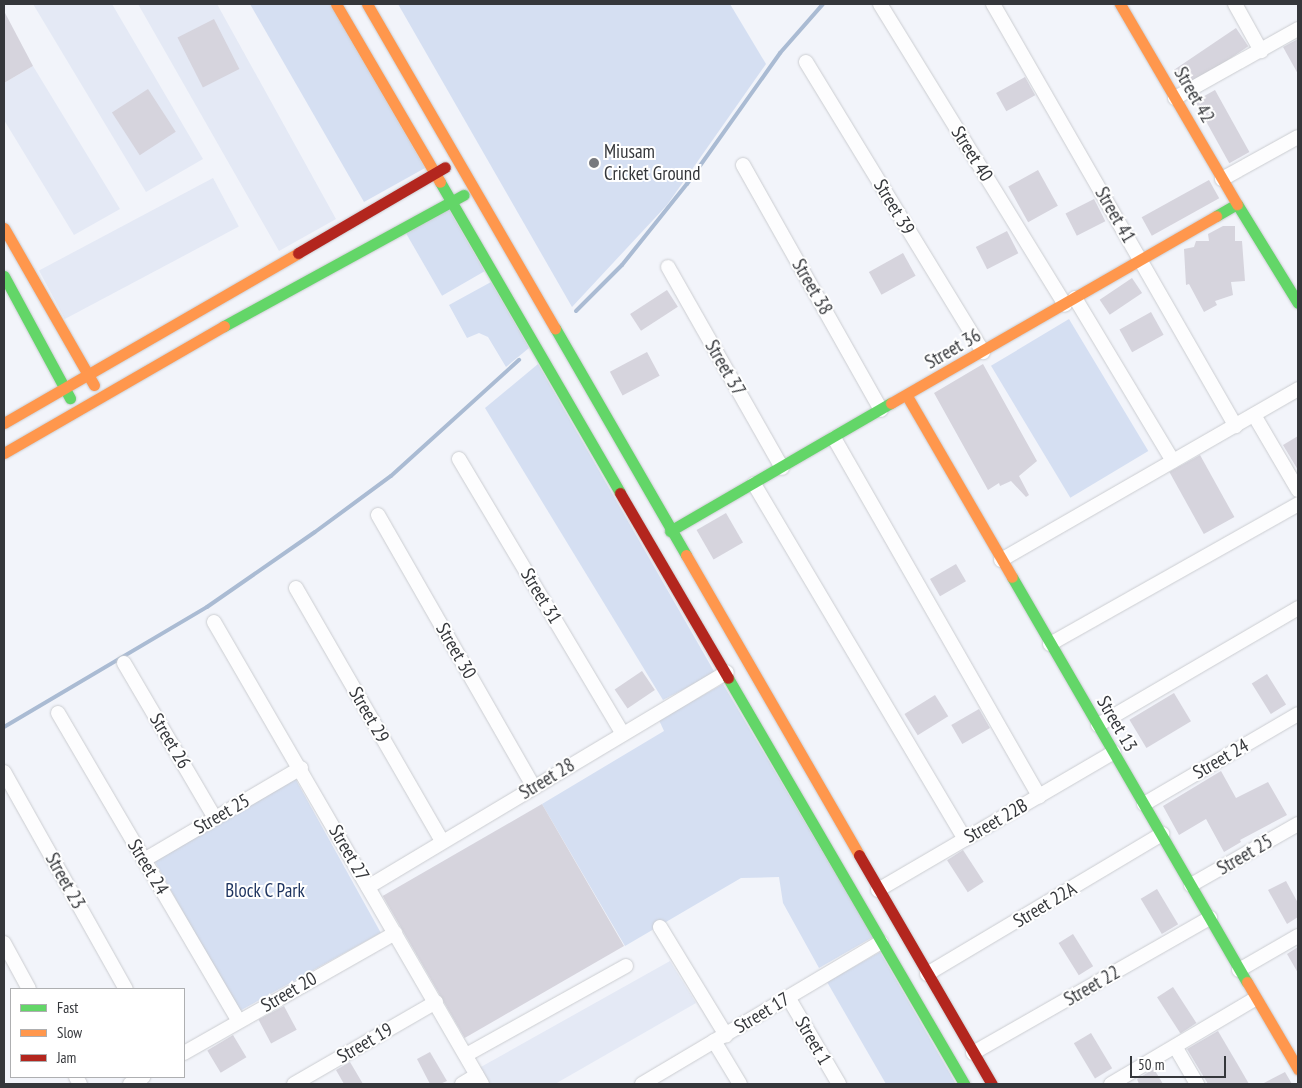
<!DOCTYPE html>
<html>
<head>
<meta charset="utf-8">
<style>
	body { margin:0 }
	#map { position:relative; width:1302px; height:1088px; overflow:hidden; background:#f2f4fa; font-family:"PT Sans Narrow",sans-serif }
	div>[style] { position:absolute }
	[style*='--x'] { left:calc(var(--x)*1px); top:calc(var(--y)*1px); width:calc(var(--w)*1px); rotate:calc(var(--a)*1deg) }
	.built>* { inset:0; background:#e4e9f5; transform-origin:0 0 }
	.green>* { inset:0; background:#d5dff2; transform-origin:0 0 }
	.stream>* { height:4px; margin:-2px; padding:0 2px; transform-origin:2px; border-radius:2px; background:#aabbd3 }
	.building>* { inset:0; background:#d6d4dd; transform-origin:0 0 }
	.roads { filter:drop-shadow(0 0 1px #cbcdd1) drop-shadow(0 0 1px #cbcdd1) }
	.street>* { height:14px; margin:-7px; padding:0 7px; transform-origin:7px; border-radius:7px; background:#fdfdfe }
	.fast>* { height:11px; margin:-5.5px; padding:0 5.5px; transform-origin:5.5px; border-radius:5.5px; background:#63d668 }
	.slow>* { height:11px; margin:-5.5px; padding:0 5.5px; transform-origin:5.5px; border-radius:5.5px; background:#ff974d }
	.jam>* { height:11px; margin:-5.5px; padding:0 5.5px; transform-origin:5.5px; border-radius:5.5px; background:#b3261e }
	.dots>* { width:14px; height:14px; translate:-50% -50%; box-sizing:border-box; border:2px solid #fff; border-radius:50% }
	span { translate:-50% -50%; white-space:nowrap; text-align:center; line-height:1.15; -webkit-text-stroke:4px #fff; paint-order:stroke }
	.street-label { font-size:19px; color:#35373b }
	.poi-label { font-size:19px; color:#35373b }
	.left { translate:0 -50%; text-align:left }
	.park-label { font-size:19px; color:#1d335f }
	.frame { position:absolute; inset:0; border:5px solid #35373b; pointer-events:none }
	.legend { position:absolute; left:10px; top:988px; width:175px; height:90px; box-sizing:border-box; background:#fff; border:1px solid #aeafb1; margin:0; padding:6px 9px; list-style:none; font-size:15px; color:#35373b }
	.legend li { display:flex; align-items:center; gap:10px; height:25px }
	.legend b { width:25px; border:1px solid #aeafb1 }
	.scale { position:absolute; left:1130px; top:1056px; width:96px; height:22px; box-sizing:border-box; border:2px solid #35373b; border-top:0; padding-left:6px; font-size:15px; line-height:18px; white-space:nowrap; color:#35373b; -webkit-text-stroke:4px #fff; paint-order:stroke }
</style>
</head>
<body>
<div id="map">
	<div class="built">
		<i style="clip-path:polygon(33px 4px,112px 4px,203px 159px,146px 192px)"></i>
		<i style="clip-path:polygon(138px 4px,217px 4px,336px 219px,279px 251px)"></i>
		<i style="clip-path:polygon(33px 66px,120px 209px,74px 235px,4px 120px,4px 83px)"></i>
		<i style="left:213px;top:178px;width:55px;height:197px;rotate:62deg"></i>
		<i style="clip-path:polygon(670px 961px,696px 1003px,555px 1084px,490px 1084px,479px 1068px)"></i>
	</div>
	<div class="green">
		<i style="clip-path:polygon(250px 4px,330px 4px,425px 168px,364px 202px)"></i>
		<i style="clip-path:polygon(398px 4px,730px 4px,766px 64px,667px 205px,572px 307px)"></i>
		<i style="left:448px;top:208px;width:73px;height:49px;rotate:60deg"></i>
		<i style="clip-path:polygon(491px 282px,529px 348px,506px 367px,488px 337px,479px 333px,467px 338px,449px 305px)"></i>
		<i style="left:1069px;top:319px;width:154px;height:91px;rotate:59deg"></i>
		<i style="clip-path:polygon(538px 364px,715px 673px,663px 700px,485px 408px)"></i>
		<i style="clip-path:polygon(723px 684px,873px 937px,819px 968px,783px 903px,779px 877px,741px 878px,625px 946px,542px 804px,664px 731px,659px 720px)"></i>
		<i style="left:295px;top:778px;width:177px;height:163px;rotate:61deg"></i>
		<i style="clip-path:polygon(880px 952px,956px 1084px,886px 1084px,827px 982px)"></i>
	</div>
	<div class="stream">
		<i style="--x:576;--y:311;--w:65;--a:-45"></i>
		<i style="--x:622;--y:265;--w:104;--a:-51.3"></i>
		<i style="--x:687;--y:184;--w:161;--a:-54.6"></i>
		<i style="--x:780;--y:53;--w:65;--a:-48.7"></i>
		<i style="--x:4;--y:727;--w:236;--a:-30.6"></i>
		<i style="--x:207;--y:607;--w:131;--a:-34.8"></i>
		<i style="--x:315;--y:532;--w:94;--a:-36.4"></i>
		<i style="--x:391;--y:476;--w:173;--a:-42.2"></i>
	</div>
	<div class="building">
		<i style="clip-path:polygon(4px 11px,33px 66px,4px 83px)"></i>
		<i style="left:214px;top:19px;width:56px;height:41px;rotate:63deg"></i>
		<i style="left:1236px;top:28px;width:22px;height:75px;rotate:56deg"></i>
		<i style="clip-path:polygon(1298px 39px,1298px 74px,1283px 47px)"></i>
		<i style="left:1025px;top:77px;width:21px;height:33px;rotate:61deg"></i>
		<i style="left:148px;top:89px;width:51px;height:43px;rotate:57deg"></i>
		<i style="left:1215px;top:90px;width:71px;height:23px;rotate:61deg"></i>
		<i style="left:1038px;top:170px;width:41px;height:34px;rotate:61deg"></i>
		<i style="left:1209px;top:180px;width:21px;height:77px;rotate:61deg"></i>
		<i style="left:1094px;top:199px;width:25px;height:32px;rotate:63deg"></i>
		<i style="clip-path:polygon(1223px 226px,1235px 226px,1235px 241px,1242px 241px,1245px 281px,1231px 282px,1233px 295px,1215px 301px,1217px 305px,1204px 312px,1189px 284px,1186px 285px,1184px 249px,1194px 247px,1196px 241px,1209px 241px,1208px 234px)"></i>
		<i style="left:1007px;top:231px;width:25px;height:35px;rotate:63deg"></i>
		<i style="left:903px;top:253px;width:26px;height:39px;rotate:61deg"></i>
		<i style="left:1132px;top:278px;width:18px;height:39px;rotate:56deg"></i>
		<i style="left:667px;top:290px;width:20px;height:44px;rotate:57deg"></i>
		<i style="left:1151px;top:312px;width:26px;height:36px;rotate:61deg"></i>
		<i style="left:647px;top:352px;width:27px;height:42px;rotate:62deg"></i>
		<i style="clip-path:polygon(983px 364px,1037px 461px,1019px 476px,1029px 495px,1026px 497px,1011px 481px,1000px 486px,999px 483px,988px 490px,934px 393px)"></i>
		<i style="clip-path:polygon(1298px 436px,1298px 470px,1283px 445px)"></i>
		<i style="left:1200px;top:455px;width:71px;height:35px;rotate:61deg"></i>
		<i style="left:726px;top:513px;width:34px;height:34px;rotate:60deg"></i>
		<i style="left:956px;top:564px;width:20px;height:30px;rotate:60deg"></i>
		<i style="left:642px;top:671px;width:23px;height:33px;rotate:56deg"></i>
		<i style="left:1267px;top:674px;width:36px;height:18px;rotate:58deg"></i>
		<i style="left:1174px;top:693px;width:33px;height:52px;rotate:59deg"></i>
		<i style="left:935px;top:695px;width:25px;height:36px;rotate:58deg"></i>
		<i style="left:979px;top:709px;width:22px;height:32px;rotate:60deg"></i>
		<i style="clip-path:polygon(1221px 771px,1236px 798px,1268px 782px,1287px 815px,1240px 840px,1241px 842px,1224px 852px,1206px 819px,1179px 835px,1163px 806px)"></i>
		<i style="left:542px;top:804px;width:164px;height:184px;rotate:60deg"></i>
		<i style="left:963px;top:850px;width:38px;height:19px;rotate:57deg"></i>
		<i style="clip-path:polygon(1286px 881px,1298px 903px,1298px 917px,1287px 924px,1268px 890px)"></i>
		<i style="left:1157px;top:889px;width:41px;height:19px;rotate:59deg"></i>
		<i style="left:1073px;top:934px;width:38px;height:17px;rotate:58deg"></i>
		<i style="clip-path:polygon(1298px 947px,1298px 973px,1287px 954px)"></i>
		<i style="left:1173px;top:987px;width:43px;height:19px;rotate:57deg"></i>
		<i style="left:284px;top:1006px;width:27px;height:29px;rotate:62deg"></i>
		<i style="clip-path:polygon(1218px 1031px,1238px 1065px,1249px 1084px,1208px 1084px,1187px 1049px)"></i>
		<i style="left:1091px;top:1033px;width:41px;height:20px;rotate:59deg"></i>
		<i style="left:233px;top:1035px;width:26px;height:30px;rotate:59deg"></i>
		<i style="clip-path:polygon(430px 1052px,447px 1081px,440px 1084px,430px 1084px,417px 1059px)"></i>
		<i style="clip-path:polygon(350px 1062px,363px 1084px,344px 1084px,336px 1070px)"></i>
		<i style="clip-path:polygon(1154px 1069px,1163px 1084px,1139px 1084px,1137px 1079px)"></i>
		<i style="clip-path:polygon(1285px 1072px,1292px 1084px,1262px 1084px)"></i>
	</div>
	<div class="roads">
		<div class="street">
			<i style="--x:880;--y:4;--w:353;--a:58.4"></i>
			<i style="--x:993;--y:4;--w:487;--a:60.1"></i>
			<i style="--x:1235;--y:4;--w:54;--a:61"></i>
			<i style="--x:806;--y:62;--w:340;--a:58.6"></i>
			<i style="--x:1175;--y:98;--w:141;--a:-29.3"></i>
			<i style="--x:743;--y:165;--w:281;--a:60.6"></i>
			<i style="--x:1222;--y:179;--w:87;--a:-28.9"></i>
			<i style="--x:668;--y:267;--w:231;--a:60.4"></i>
			<i style="--x:1075;--y:298;--w:190;--a:59"></i>
			<i style="--x:1254;--y:415;--w:87;--a:59.6"></i>
			<i style="--x:834;--y:438;--w:413;--a:60.2"></i>
			<i style="--x:459;--y:459;--w:320;--a:59.2"></i>
			<i style="--x:754;--y:484;--w:413;--a:59.3"></i>
			<i style="--x:378;--y:515;--w:314;--a:60.2"></i>
			<i style="--x:1001;--y:560;--w:343;--a:-29.9"></i>
			<i style="--x:296;--y:588;--w:292;--a:60"></i>
			<i style="--x:214;--y:622;--w:534;--a:59.88"></i>
			<i style="--x:1050;--y:644;--w:285;--a:-29.4"></i>
			<i style="--x:124;--y:663;--w:180;--a:59.6"></i>
			<i style="--x:58;--y:713;--w:357;--a:59.6"></i>
			<i style="--x:1098;--y:725;--w:232;--a:-30.3"></i>
			<i style="--x:4;--y:772;--w:249;--a:60.7"></i>
			<i style="--x:1144;--y:804;--w:178;--a:-30.3"></i>
			<i style="--x:144;--y:860;--w:182;--a:-30.4"></i>
			<i style="--x:1191;--y:885;--w:123;--a:-29.7"></i>
			<i style="--x:368;--y:887;--w:418;--a:-30.9"></i>
			<i style="--x:878;--y:890;--w:273;--a:-30.3"></i>
			<i style="--x:660;--y:927;--w:127;--a:58.6"></i>
			<i style="--x:4;--y:943;--w:52;--a:61.5"></i>
			<i style="--x:1239;--y:970;--w:68;--a:-30"></i>
			<i style="--x:927;--y:974;--w:274;--a:-30.8"></i>
			<i style="--x:788;--y:997;--w:101;--a:59.6"></i>
			<i style="--x:714;--y:1041;--w:50;--a:58.8"></i>
			<i style="--x:1176;--y:1048;--w:42;--a:59.7"></i>
			<i style="--x:184;--y:1053;--w:243;--a:-29.6"></i>
			<i style="--x:973;--y:1053;--w:273;--a:-29.7"></i>
			<i style="--x:466;--y:1055;--w:183;--a:-29.1"></i>
			<i style="--x:76;--y:1077;--w:8;--a:60"></i>
			<i style="--x:130;--y:1084;--w:15;--a:-28"></i>
			<i style="--x:294;--y:1084;--w:164;--a:-30"></i>
			<i style="--x:462;--y:1084;--w:17;--a:-31"></i>
			<i style="--x:642;--y:1084;--w:278;--a:-30.7"></i>
			<i style="--x:1111;--y:1084;--w:167;--a:-30.6"></i>
		</div>
		<div class="fast">
			<i style="--x:440;--y:182;--w:359;--a:59.9"></i>
			<i style="--x:1216;--y:216;--w:24;--a:-30"></i>
			<i style="--x:1237;--y:204;--w:116;--a:58.4"></i>
			<i style="--x:4;--y:276;--w:139;--a:61.6"></i>
			<i style="--x:224;--y:326;--w:273;--a:-28.7"></i>
			<i style="--x:555;--y:328;--w:262;--a:60"></i>
			<i style="--x:670;--y:531;--w:255;--a:-30.1"></i>
			<i style="--x:1012;--y:577;--w:468;--a:59.9"></i>
			<i style="--x:728;--y:678;--w:470;--a:59.8"></i>
		</div>
		<div class="slow">
			<i style="--x:336;--y:4;--w:206;--a:59.7"></i>
			<i style="--x:367;--y:4;--w:375;--a:59.9"></i>
			<i style="--x:1120;--y:4;--w:232;--a:59.7"></i>
			<i style="--x:4;--y:228;--w:181;--a:60.2"></i>
			<i style="--x:907;--y:396;--w:209;--a:59.9"></i>
			<i style="--x:891;--y:403;--w:375;--a:-29.9"></i>
			<i style="--x:4;--y:423;--w:340;--a:-30"></i>
			<i style="--x:4;--y:453;--w:254;--a:-30"></i>
			<i style="--x:686;--y:555;--w:346;--a:60"></i>
			<i style="--x:1247;--y:982;--w:101;--a:59.6"></i>
		</div>
		<div class="jam">
			<i style="--x:298;--y:253;--w:170;--a:-30.3"></i>
			<i style="--x:620;--y:493;--w:214;--a:59.7"></i>
			<i style="--x:859;--y:855;--w:265;--a:59.9"></i>
		</div>
	</div>
	<div class="dots">
		<i style="left:594px;top:163px;background:#77797e"></i>
	</div>
	<div class="street-label">
		<span style="left:1194px;top:95px;rotate:60deg">Street 42</span>
		<span style="left:972px;top:154px;rotate:58deg">Street 40</span>
		<span style="left:894px;top:207px;rotate:59deg">Street 39</span>
		<span style="left:1115px;top:215px;rotate:60deg">Street 41</span>
		<span style="left:812px;top:287px;rotate:60deg">Street 38</span>
		<span style="left:953px;top:349px;rotate:-30deg">Street 36</span>
		<span style="left:725px;top:368px;rotate:60deg">Street 37</span>
		<span style="left:541px;top:596px;rotate:59deg">Street 31</span>
		<span style="left:456px;top:651px;rotate:60deg">Street 30</span>
		<span style="left:369px;top:715px;rotate:60deg">Street 29</span>
		<span style="left:1117px;top:724px;rotate:60deg">Street 13</span>
		<span style="left:170px;top:741px;rotate:59deg">Street 26</span>
		<span style="left:1221px;top:759px;rotate:-30deg">Street 24</span>
		<span style="left:547px;top:779px;rotate:-31deg">Street 28</span>
		<span style="left:222px;top:814px;rotate:-30deg">Street 25</span>
		<span style="left:996px;top:821px;rotate:-30deg">Street 22B</span>
		<span style="left:349px;top:853px;rotate:60deg">Street 27</span>
		<span style="left:1245px;top:855px;rotate:-30deg">Street 25</span>
		<span style="left:148px;top:867px;rotate:59deg">Street 24</span>
		<span style="left:65px;top:881px;rotate:61deg">Street 23</span>
		<span style="left:1045px;top:905px;rotate:-31deg">Street 22A</span>
		<span style="left:1092px;top:986px;rotate:-30deg">Street 22</span>
		<span style="left:289px;top:992px;rotate:-30deg">Street 20</span>
		<span style="left:762px;top:1013px;rotate:-31deg">Street 17</span>
		<span style="left:813px;top:1041px;rotate:60deg">Street 1</span>
		<span style="left:365px;top:1043px;rotate:-30deg">Street 19</span>
	</div>
	<div class="poi-label">
		<span class="left" style="left:604px;top:163px">Miusam<br>Cricket Ground</span>
	</div>
	<div class="park-label">
		<span style="left:265px;top:891px">Block C Park</span>
	</div>
	<div class="frame"></div>
	<ul class="legend">
	<li><b style="height:6px;background:#63d668"></b>Fast</li>
	<li><b style="height:6px;background:#ff974d"></b>Slow</li>
	<li><b style="height:6px;background:#b3261e"></b>Jam</li>
	</ul>
	<div class="scale">50 m</div>
</div>
</body>
</html>
